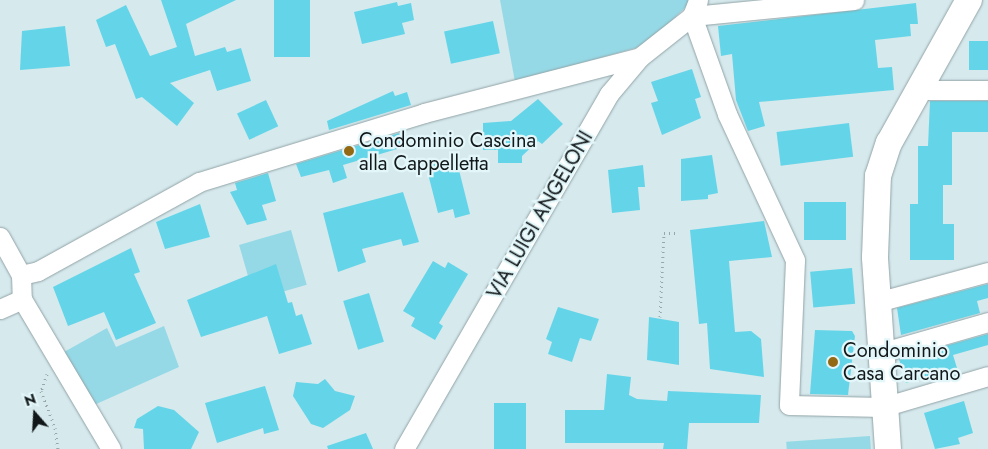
<!DOCTYPE html>
<html>
<head>
<meta charset="utf-8">
<style>
	body { margin:0 }
	#map { position:relative; width:988px; height:449px; overflow:hidden; background:#d6e9ed; font-family:Jost,sans-serif }
	div>[style] { position:absolute }
	[style*='--x'] { left:calc(var(--x)*1px); top:calc(var(--y)*1px); width:calc(var(--w)*1px); rotate:calc(var(--a)*1deg) }
	.green>* { inset:0; background:#96d9e6; transform-origin:0 0 }
	.building>* { inset:0; background:#64d5e8; transform-origin:0 0 }
	.path>* { height:3px; margin-top:-1.5px; transform-origin:0; background:repeating-linear-gradient(90deg,#98a7aa 0 1px,transparent 0 5px) }
	.roads { filter:drop-shadow(0 0 1px #91a3a6) drop-shadow(0 0 1px #91a3a6) }
	.street>* { height:19px; margin:-9.5px; padding:0 9.5px; transform-origin:9.5px; border-radius:9.5px; background:#fff }
	.secondary>* { height:26px; margin:-13px; padding:0 13px; transform-origin:13px; border-radius:13px; background:#fff }
	.dots>* { width:14px; height:14px; translate:-50% -50%; box-sizing:border-box; border:2px solid #e3f7fa; border-radius:50% }
	span { translate:-50% -50%; white-space:nowrap; text-align:center; line-height:1.15; -webkit-text-stroke:4.5px #e3f7fa; paint-order:stroke }
	.poi-label { font-size:20px; color:#12181a }
	.left { translate:0 -50%; text-align:left }
	.street-label { font-size:20px; color:#12181a }
	.north { position:absolute; left:10px; top:389px; width:50px; height:50px; -webkit-text-stroke:4px #e3f7fa; paint-order:stroke; rotate:341deg; font-size:14px; font-weight:700; line-height:20px; text-align:center; color:#12181a }
	.north::after { content:''; display:block; margin:auto; width:18px; height:22px; background:#12181a; clip-path:polygon(50% 0,100% 100%,50% 72%,0 100%) }
</style>
</head>
<body>
<div id="map">
	<div class="green">
		<i style="clip-path:polygon(500px 0,693px 0,646px 45px,515px 82px)"></i>
		<i style="left:291px;top:230px;width:57px;height:54px;rotate:74deg"></i>
		<i style="clip-path:polygon(164px 326px,179px 367px,94px 405px,64px 352px,107px 328px,116px 347px)"></i>
		<i style="left:870px;top:436px;width:13px;height:84px;rotate:86deg"></i>
	</div>
	<div class="building">
		<i style="clip-path:polygon(161px 0,236px 0,186px 24px,195px 56px,225px 47px,227px 52px,241px 48px,251px 81px,217px 91px,210px 70px,170px 83px,194px 103px,177px 126px,142px 97px,136px 99px,115px 44px,106px 47px,96px 20px,126px 5px,150px 56px,177px 47px)"></i>
		<i style="left:274px;top:0;width:36px;height:57px"></i>
		<i style="clip-path:polygon(397px 2px,398px 6px,411px 3px,414px 20px,402px 23px,405px 34px,362px 44px,354px 12px)"></i>
		<i style="clip-path:polygon(916px 3px,918px 24px,910px 24px,911px 36px,875px 40px,878px 68px,892px 67px,894px 90px,759px 102px,765px 126px,748px 131px,736px 100px,732px 54px,721px 56px,718px 26px)"></i>
		<i style="left:493px;top:21px;width:33px;height:50px;rotate:78deg"></i>
		<i style="clip-path:polygon(65px 26px,70px 66px,20px 70px,22px 31px)"></i>
		<i style="left:969px;top:41px;width:19px;height:29px"></i>
		<i style="clip-path:polygon(692px 69px,701px 97px,695px 99px,701px 118px,662px 135px,651px 103px,658px 101px,651px 82px)"></i>
		<i style="clip-path:polygon(393px 91px,395px 96px,407px 92px,411px 105px,329px 130px,327px 121px)"></i>
		<i style="clip-path:polygon(538px 99px,563px 124px,542px 144px,538px 141px,522px 156px,522px 163px,498px 163px,498px 150px,483px 150px,483px 123px,511px 121px)"></i>
		<i style="left:266px;top:100px;width:29px;height:32px;rotate:65deg"></i>
		<i style="clip-path:polygon(930px 101px,988px 101px,988px 132px,952px 132px,952px 185px,943px 185px,943px 224px,954px 224px,954px 260px,910px 260px,910px 204px,918px 204px,918px 146px,928px 146px)"></i>
		<i style="left:849px;top:123px;width:34px;height:73px;rotate:83deg"></i>
		<i style="clip-path:polygon(399px 133px,404px 147px,343px 165px,347px 178px,333px 183px,329px 170px,301px 177px,296px 164px)"></i>
		<i style="clip-path:polygon(712px 155px,718px 193px,708px 195px,708px 199px,681px 201px,681px 159px)"></i>
		<i style="clip-path:polygon(456px 158px,470px 214px,455px 218px,453px 209px,438px 213px,426px 166px)"></i>
		<i style="clip-path:polygon(643px 165px,645px 187px,638px 187px,640px 210px,612px 213px,608px 170px)"></i>
		<i style="clip-path:polygon(268px 173px,276px 201px,262px 205px,267px 220px,247px 225px,230px 192px,237px 190px,235px 183px)"></i>
		<i style="clip-path:polygon(403px 192px,419px 242px,403px 246px,401px 239px,362px 249px,366px 262px,338px 272px,323px 213px)"></i>
		<i style="left:804px;top:202px;width:42px;height:38px"></i>
		<i style="clip-path:polygon(200px 204px,210px 237px,165px 249px,156px 222px)"></i>
		<i style="clip-path:polygon(764px 221px,772px 257px,729px 261px,735px 332px,751px 331px,761px 339px,764px 377px,710px 369px,707px 323px,699px 324px,690px 230px)"></i>
		<i style="clip-path:polygon(131px 248px,140px 272px,134px 274px,156px 323px,116px 340px,104px 312px,68px 326px,53px 287px)"></i>
		<i style="clip-path:polygon(433px 261px,445px 268px,448px 262px,468px 274px,439px 323px,443px 326px,435px 340px,411px 326px,415px 318px,403px 311px)"></i>
		<i style="clip-path:polygon(276px 264px,288px 303px,292px 302px,296px 316px,302px 314px,312px 344px,279px 354px,267px 316px,201px 337px,187px 300px)"></i>
		<i style="left:852px;top:268px;width:36px;height:42px;rotate:85deg"></i>
		<i style="clip-path:polygon(988px 284px,988px 298px,977px 301px,980px 313px,901px 335px,897px 308px)"></i>
		<i style="left:369px;top:293px;width:51px;height:27px;rotate:73deg"></i>
		<i style="clip-path:polygon(558px 307px,599px 319px,591px 341px,580px 338px,572px 362px,548px 354px,552px 342px,546px 339px)"></i>
		<i style="clip-path:polygon(649px 317px,679px 322px,679px 365px,647px 360px)"></i>
		<i style="clip-path:polygon(815px 330px,852px 331px,855px 336px,848px 395px,810px 394px)"></i>
		<i style="clip-path:polygon(988px 334px,988px 345px,953px 355px,957px 368px,906px 383px,899px 359px)"></i>
		<i style="clip-path:polygon(607px 374px,631px 377px,629px 395px,637px 399px,667px 401px,668px 391px,761px 395px,759px 423px,689px 423px,687px 449px,663px 449px,664px 443px,565px 443px,565px 410px,604px 410px)"></i>
		<i style="clip-path:polygon(325px 379px,335px 391px,355px 396px,350px 410px,323px 428px,311px 424px,293px 396px,296px 382px,318px 384px)"></i>
		<i style="clip-path:polygon(265px 386px,279px 430px,264px 434px,263px 428px,217px 443px,205px 403px)"></i>
		<i style="clip-path:polygon(964px 401px,973px 433px,958px 438px,960px 444px,935px 449px,924px 413px)"></i>
		<i style="left:494px;top:403px;width:32px;height:46px"></i>
		<i style="clip-path:polygon(158px 406px,174px 410px,199px 432px,191px 449px,144px 449px,143px 429px,134px 428px,137px 419px)"></i>
		<i style="clip-path:polygon(366px 433px,373px 449px,328px 449px,327px 446px)"></i>
	</div>
	<div class="path">
		<i style="--x:660;--y:317;--w:84;--a:-87.3"></i>
		<i style="--x:664;--y:233;--w:12;--a:0"></i>
		<i style="--x:47;--y:374;--w:18;--a:109"></i>
		<i style="--x:41;--y:391;--w:40;--a:69"></i>
		<i style="--x:55;--y:428;--w:21;--a:82"></i>
	</div>
	<div class="roads">
		<div class="street">
			<i style="--x:692;--y:16;--w:104;--a:70.3"></i>
			<i style="--x:727;--y:114;--w:161;--a:65"></i>
			<i style="--x:795;--y:260;--w:145;--a:92.4"></i>
			<i style="--x:789;--y:405;--w:94;--a:1.2"></i>
			<i style="--x:883;--y:407;--w:109;--a:-16.4"></i>
			<i style="--x:692;--y:16;--w:163;--a:-5.6"></i>
			<i style="--x:918;--y:90;--w:70;--a:0"></i>
			<i style="--x:0;--y:237;--w:43;--a:61.1"></i>
			<i style="--x:21;--y:275;--w:17;--a:-13"></i>
			<i style="--x:38;--y:271;--w:184;--a:-28.9"></i>
			<i style="--x:199;--y:182;--w:235;--a:-17"></i>
			<i style="--x:424;--y:113;--w:223;--a:-14.5"></i>
			<i style="--x:21;--y:275;--w:24;--a:88"></i>
			<i style="--x:22;--y:299;--w:174;--a:59.3"></i>
			<i style="--x:877;--y:302;--w:115;--a:-15.1"></i>
			<i style="--x:0;--y:309;--w:24;--a:-24"></i>
			<i style="--x:880;--y:353;--w:112;--a:-16"></i>
			<i style="--x:404;--y:449;--w:410;--a:-60"></i>
			<i style="--x:609;--y:94;--w:48;--a:-50"></i>
			<i style="--x:640;--y:57;--w:66;--a:-38.3"></i>
			<i style="--x:692;--y:16;--w:17;--a:-69"></i>
		</div>
		<div class="secondary">
			<i style="--x:888;--y:449;--w:192;--a:-93.9"></i>
			<i style="--x:875;--y:257;--w:81;--a:-87.9"></i>
			<i style="--x:878;--y:176;--w:35;--a:-72"></i>
			<i style="--x:889;--y:143;--w:164;--a:-60.8"></i>
		</div>
	</div>
	<div class="dots">
		<i style="left:349px;top:151px;background:#946914"></i>
		<i style="left:833px;top:362px;background:#946914"></i>
	</div>
	<div class="poi-label">
		<span class="left" style="left:359px;top:152px">Condominio Cascina<br>alla Cappelletta</span>
		<span class="left" style="left:843px;top:362px">Condominio<br>Casa Carcano</span>
	</div>
	<div class="street-label">
		<span style="left:540px;top:215px;rotate:-60deg">VIA LUIGI ANGELONI</span>
	</div>
	<div class="north">N</div>
</div>
</body>
</html>
